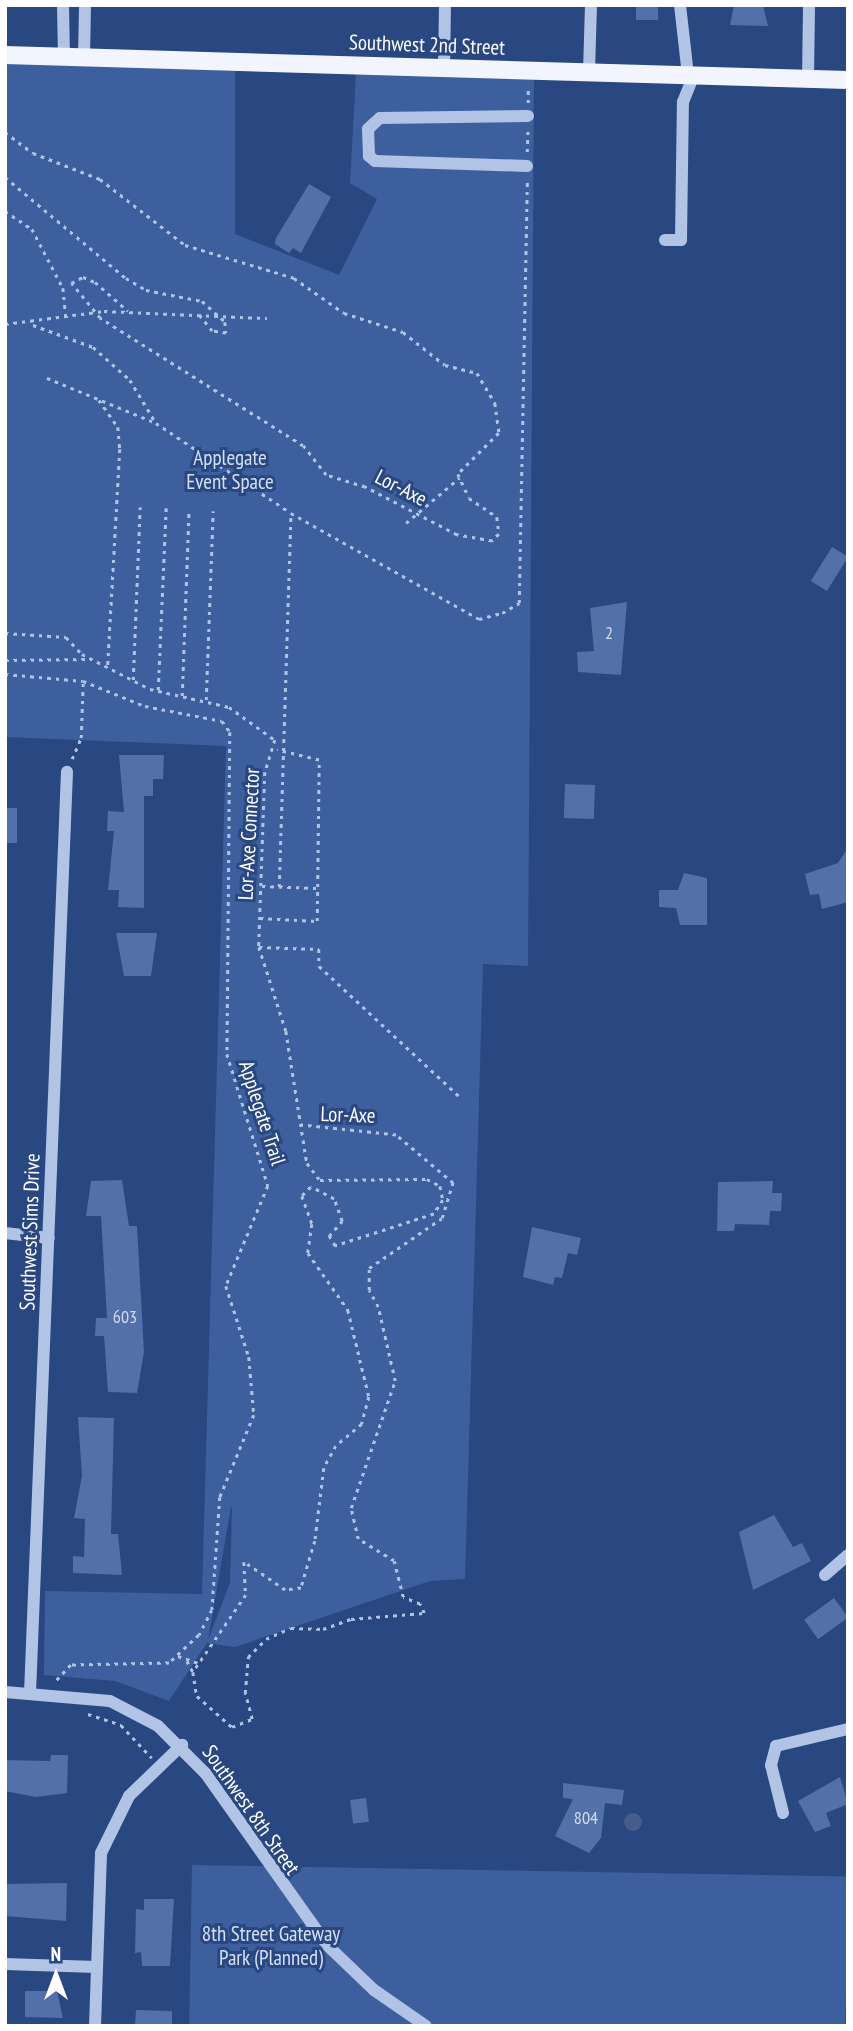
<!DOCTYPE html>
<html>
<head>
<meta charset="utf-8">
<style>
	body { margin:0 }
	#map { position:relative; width:853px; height:2031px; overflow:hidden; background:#294781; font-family:"PT Sans Narrow",sans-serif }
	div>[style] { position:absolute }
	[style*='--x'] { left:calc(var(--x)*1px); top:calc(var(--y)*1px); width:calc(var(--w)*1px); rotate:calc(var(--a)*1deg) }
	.green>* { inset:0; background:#3e5f9e; transform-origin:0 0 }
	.water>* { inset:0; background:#475c86 }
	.round { border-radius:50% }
	.building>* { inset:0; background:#5270a9; transform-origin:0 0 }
	.path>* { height:2.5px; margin-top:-1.25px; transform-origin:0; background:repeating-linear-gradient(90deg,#b1c4e6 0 3.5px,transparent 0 8.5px) }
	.minor>* { height:12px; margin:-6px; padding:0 6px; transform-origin:6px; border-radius:6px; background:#b1c4e6 }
	.major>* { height:18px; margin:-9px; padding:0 9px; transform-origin:9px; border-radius:9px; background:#f2f5fd }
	span { translate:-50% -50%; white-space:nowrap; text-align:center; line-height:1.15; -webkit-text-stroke:6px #294781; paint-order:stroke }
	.number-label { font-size:18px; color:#d4dbea }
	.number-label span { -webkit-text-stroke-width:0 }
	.street-label { font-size:21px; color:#fff }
	.park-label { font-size:21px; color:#d4e0f5 }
	.frame { position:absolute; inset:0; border:7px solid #fff; pointer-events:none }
	.north { position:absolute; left:21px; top:1940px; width:70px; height:70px; -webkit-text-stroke:5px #294781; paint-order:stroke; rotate:0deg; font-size:19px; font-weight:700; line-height:28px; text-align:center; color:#fff }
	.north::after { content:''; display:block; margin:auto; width:24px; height:32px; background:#fff; clip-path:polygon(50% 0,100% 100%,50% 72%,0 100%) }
</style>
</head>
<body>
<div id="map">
	<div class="green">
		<i style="clip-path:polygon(evenodd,5px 60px,235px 71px,235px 234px,339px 275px,377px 199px,350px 183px,356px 73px,534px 79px,528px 966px,483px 964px,465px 1579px,430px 1581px,235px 1647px,207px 1643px,169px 1701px,115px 1681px,44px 1675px,45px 1591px,202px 1594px,226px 746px,5px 737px,5px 60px,232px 1507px,230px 1583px,208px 1640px,231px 1507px,232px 1507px)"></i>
		<i style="left:192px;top:1865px;width:656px;height:161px;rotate:1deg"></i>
	</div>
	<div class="water">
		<i class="round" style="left:624px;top:1813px;width:18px;height:18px"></i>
	</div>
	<div class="building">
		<i style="left:636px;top:5px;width:22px;height:15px"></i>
		<i style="clip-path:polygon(734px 5px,763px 5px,768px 26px,730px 25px)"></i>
		<i style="clip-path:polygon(309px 184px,331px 197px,301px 253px,293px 248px,289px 253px,275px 244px,276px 238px)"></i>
		<i style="left:832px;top:547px;width:19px;height:40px;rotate:32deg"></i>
		<i style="clip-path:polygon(627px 602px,621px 675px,578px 672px,577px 652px,594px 651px,590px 608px)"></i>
		<i style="clip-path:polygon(119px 755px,164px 755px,163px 779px,153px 779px,153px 796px,144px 796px,144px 908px,118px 907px,119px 890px,108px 890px,114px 831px,107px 831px,108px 811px,124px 812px)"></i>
		<i style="left:565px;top:784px;width:30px;height:34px;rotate:2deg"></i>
		<i style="left:5px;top:808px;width:12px;height:35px"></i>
		<i style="clip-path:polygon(848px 848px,848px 902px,822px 909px,819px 894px,810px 895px,805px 874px,838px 863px)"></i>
		<i style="clip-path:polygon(684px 873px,707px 878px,707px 925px,680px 925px,676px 908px,659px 907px,659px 890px,678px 890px)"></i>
		<i style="clip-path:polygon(116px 933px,157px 933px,151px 976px,124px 976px)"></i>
		<i style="clip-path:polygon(122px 1180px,129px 1226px,137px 1226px,144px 1352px,137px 1393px,108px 1392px,104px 1336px,95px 1336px,96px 1318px,107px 1318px,101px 1216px,86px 1216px,91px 1181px)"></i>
		<i style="clip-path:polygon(773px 1181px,772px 1193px,782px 1193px,781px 1211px,770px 1211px,769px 1225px,735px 1224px,734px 1231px,717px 1231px,718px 1182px)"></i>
		<i style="clip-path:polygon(532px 1227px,581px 1238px,577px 1255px,568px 1253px,562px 1278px,555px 1277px,553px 1285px,523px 1277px)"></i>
		<i style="clip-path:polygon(78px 1417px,114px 1418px,111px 1534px,118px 1534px,122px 1575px,73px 1573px,73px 1556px,84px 1557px,85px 1519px,74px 1518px,82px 1476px)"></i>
		<i style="clip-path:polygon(774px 1515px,793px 1547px,802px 1543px,811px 1561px,753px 1590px,739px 1532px)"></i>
		<i style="left:834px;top:1598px;width:24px;height:37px;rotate:54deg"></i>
		<i style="clip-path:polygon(51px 1755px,68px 1755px,67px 1793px,36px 1797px,5px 1791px,5px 1760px,50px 1761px)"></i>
		<i style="clip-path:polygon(840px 1777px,848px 1804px,826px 1813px,831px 1826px,815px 1832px,798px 1801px)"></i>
		<i style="clip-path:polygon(563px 1783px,624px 1790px,622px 1805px,605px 1803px,601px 1838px,589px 1853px,555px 1836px,573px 1799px,563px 1798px)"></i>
		<i style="left:366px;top:1798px;width:24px;height:16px;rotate:83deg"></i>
		<i style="clip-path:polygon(67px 1883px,66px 1921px,5px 1916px,5px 1884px)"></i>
		<i style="clip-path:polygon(144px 1899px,174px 1899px,170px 1966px,142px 1966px,141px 1952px,135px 1953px,136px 1909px,144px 1910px)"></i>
		<i style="clip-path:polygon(25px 1991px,57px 1991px,63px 2018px,25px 2017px)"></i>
		<i style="clip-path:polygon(136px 2010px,172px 2011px,172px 2025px,135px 2026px)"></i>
	</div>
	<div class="path">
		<i style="--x:528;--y:103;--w:17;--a:-90"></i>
		<i style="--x:5;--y:132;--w:35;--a:37"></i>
		<i style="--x:33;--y:153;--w:72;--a:21.2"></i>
		<i style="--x:100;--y:179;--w:108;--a:37.8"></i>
		<i style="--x:185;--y:245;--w:114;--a:16.8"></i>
		<i style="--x:294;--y:278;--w:61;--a:35"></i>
		<i style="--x:344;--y:313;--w:62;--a:17.9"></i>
		<i style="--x:403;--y:332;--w:53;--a:38.2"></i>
		<i style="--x:445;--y:365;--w:33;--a:14"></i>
		<i style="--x:477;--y:373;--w:35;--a:59"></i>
		<i style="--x:495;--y:403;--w:30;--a:82"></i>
		<i style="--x:499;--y:433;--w:58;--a:135"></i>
		<i style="--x:458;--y:474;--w:26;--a:65"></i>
		<i style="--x:469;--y:498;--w:34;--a:34"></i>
		<i style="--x:497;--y:517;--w:17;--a:83"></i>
		<i style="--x:499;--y:534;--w:10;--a:135"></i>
		<i style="--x:492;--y:541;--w:36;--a:-170"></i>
		<i style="--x:457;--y:535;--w:104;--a:-152.4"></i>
		<i style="--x:365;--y:487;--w:41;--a:-162.9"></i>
		<i style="--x:326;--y:475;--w:37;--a:-128"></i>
		<i style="--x:303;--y:446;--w:240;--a:-147.8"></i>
		<i style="--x:100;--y:318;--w:45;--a:-129.6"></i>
		<i style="--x:71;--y:283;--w:13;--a:-27"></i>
		<i style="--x:83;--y:277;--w:13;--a:23"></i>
		<i style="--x:95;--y:282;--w:44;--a:41.3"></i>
		<i style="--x:527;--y:152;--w:24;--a:-88"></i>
		<i style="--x:5;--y:177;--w:158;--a:39.9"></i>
		<i style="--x:126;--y:278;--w:23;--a:31"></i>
		<i style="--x:146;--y:290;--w:57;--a:11.1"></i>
		<i style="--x:202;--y:301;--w:31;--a:42"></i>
		<i style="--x:225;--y:322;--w:11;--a:85"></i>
		<i style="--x:226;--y:333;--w:14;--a:-172"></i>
		<i style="--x:212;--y:331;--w:21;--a:-129"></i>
		<i style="--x:5;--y:211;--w:32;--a:34"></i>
		<i style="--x:32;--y:229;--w:67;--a:62.3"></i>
		<i style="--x:63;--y:288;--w:27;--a:84"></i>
		<i style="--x:5;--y:324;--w:100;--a:-7.5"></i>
		<i style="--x:104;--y:311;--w:163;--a:2.5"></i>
		<i style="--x:33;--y:325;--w:64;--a:20.1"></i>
		<i style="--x:93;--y:347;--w:50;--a:41.7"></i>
		<i style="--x:130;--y:380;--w:50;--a:58.8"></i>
		<i style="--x:47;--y:378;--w:118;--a:22.4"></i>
		<i style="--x:156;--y:423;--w:162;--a:33.7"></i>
		<i style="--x:291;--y:513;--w:216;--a:29.4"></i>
		<i style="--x:479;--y:619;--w:24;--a:-15"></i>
		<i style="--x:502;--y:613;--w:20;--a:-30"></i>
		<i style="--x:519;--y:603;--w:423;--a:-88.9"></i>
		<i style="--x:99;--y:400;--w:33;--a:55"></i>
		<i style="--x:118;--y:427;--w:22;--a:85"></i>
		<i style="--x:120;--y:449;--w:218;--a:93.2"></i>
		<i style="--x:406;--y:523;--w:70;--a:-40.3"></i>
		<i style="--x:5;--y:633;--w:61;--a:3.8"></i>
		<i style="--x:66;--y:637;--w:23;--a:47"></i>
		<i style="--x:82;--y:654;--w:76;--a:27.2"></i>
		<i style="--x:150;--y:689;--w:81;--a:12.8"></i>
		<i style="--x:229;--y:707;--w:57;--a:35.7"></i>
		<i style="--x:275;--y:740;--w:34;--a:107"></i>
		<i style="--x:265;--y:772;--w:175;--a:92"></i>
		<i style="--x:259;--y:947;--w:88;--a:72.2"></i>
		<i style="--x:286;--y:1031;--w:134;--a:81"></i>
		<i style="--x:307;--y:1163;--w:21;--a:53"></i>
		<i style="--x:320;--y:1180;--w:107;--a:-0.5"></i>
		<i style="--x:427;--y:1179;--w:15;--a:28"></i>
		<i style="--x:440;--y:1186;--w:14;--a:78"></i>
		<i style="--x:443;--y:1200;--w:17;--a:123"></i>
		<i style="--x:434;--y:1214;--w:104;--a:162.1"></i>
		<i style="--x:335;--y:1246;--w:12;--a:-121"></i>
		<i style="--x:329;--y:1236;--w:20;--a:-49"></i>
		<i style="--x:342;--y:1221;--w:23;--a:-110"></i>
		<i style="--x:334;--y:1199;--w:26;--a:-152"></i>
		<i style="--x:311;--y:1187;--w:13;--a:135"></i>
		<i style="--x:302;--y:1196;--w:30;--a:70"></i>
		<i style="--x:312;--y:1224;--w:29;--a:98"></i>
		<i style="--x:308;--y:1253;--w:70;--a:54.9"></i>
		<i style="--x:348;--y:1310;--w:89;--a:76.4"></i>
		<i style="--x:369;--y:1397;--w:28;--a:105"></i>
		<i style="--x:362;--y:1424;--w:34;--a:140"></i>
		<i style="--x:336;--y:1446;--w:25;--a:119"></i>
		<i style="--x:324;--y:1468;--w:74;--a:97"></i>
		<i style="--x:315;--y:1541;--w:49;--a:106.6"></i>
		<i style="--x:301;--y:1588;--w:16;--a:173"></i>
		<i style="--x:285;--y:1590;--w:50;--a:-145.7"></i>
		<i style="--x:244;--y:1562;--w:33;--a:87"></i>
		<i style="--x:246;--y:1595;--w:93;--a:124.5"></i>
		<i style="--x:193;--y:1672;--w:24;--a:81"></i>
		<i style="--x:197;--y:1696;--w:47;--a:41.5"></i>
		<i style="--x:232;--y:1727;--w:22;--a:-22"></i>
		<i style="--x:252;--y:1719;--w:27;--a:-105"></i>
		<i style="--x:245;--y:1693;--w:36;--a:-85"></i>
		<i style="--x:248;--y:1657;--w:25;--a:-45"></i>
		<i style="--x:266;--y:1639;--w:27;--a:-24"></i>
		<i style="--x:291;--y:1628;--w:32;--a:2"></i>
		<i style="--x:323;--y:1629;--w:30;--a:-20"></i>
		<i style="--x:351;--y:1619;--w:73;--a:-4.7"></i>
		<i style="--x:424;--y:1613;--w:10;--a:-114"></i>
		<i style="--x:420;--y:1604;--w:18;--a:-158"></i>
		<i style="--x:403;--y:1597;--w:37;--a:-104"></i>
		<i style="--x:394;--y:1561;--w:42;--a:-148.6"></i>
		<i style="--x:358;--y:1539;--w:32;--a:-103"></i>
		<i style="--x:351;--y:1508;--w:134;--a:-70.9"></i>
		<i style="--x:395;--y:1381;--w:76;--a:-102.9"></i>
		<i style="--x:378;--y:1307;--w:19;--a:-118"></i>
		<i style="--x:369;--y:1290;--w:22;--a:-90"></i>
		<i style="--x:369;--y:1268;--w:88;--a:-34.4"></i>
		<i style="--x:442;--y:1218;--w:37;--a:-73"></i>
		<i style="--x:453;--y:1183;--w:75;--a:-139.9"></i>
		<i style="--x:396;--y:1135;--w:95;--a:-173.9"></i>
		<i style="--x:5;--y:660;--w:86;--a:-0.7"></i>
		<i style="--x:5;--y:674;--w:78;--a:5.1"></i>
		<i style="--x:83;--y:681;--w:67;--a:22"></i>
		<i style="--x:145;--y:706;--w:78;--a:11"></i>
		<i style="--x:222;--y:721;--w:14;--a:54"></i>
		<i style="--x:230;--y:732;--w:322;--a:90.5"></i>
		<i style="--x:227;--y:1054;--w:138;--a:72.7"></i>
		<i style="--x:268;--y:1186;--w:108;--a:112.8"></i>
		<i style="--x:226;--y:1286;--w:75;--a:72.1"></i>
		<i style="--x:249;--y:1357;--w:58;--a:85.1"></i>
		<i style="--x:254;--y:1415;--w:89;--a:112.5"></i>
		<i style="--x:220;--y:1497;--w:113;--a:94"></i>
		<i style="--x:212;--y:1610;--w:28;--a:117"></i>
		<i style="--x:199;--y:1635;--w:41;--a:137"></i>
		<i style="--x:169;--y:1663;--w:98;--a:178.8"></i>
		<i style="--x:71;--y:1665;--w:25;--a:133"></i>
		<i style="--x:133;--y:680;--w:173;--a:-87.7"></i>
		<i style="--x:158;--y:690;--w:182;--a:-87.5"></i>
		<i style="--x:182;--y:696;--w:187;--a:-87.9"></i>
		<i style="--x:206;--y:700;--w:189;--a:-87.9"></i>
		<i style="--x:5;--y:706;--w:4;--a:90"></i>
		<i style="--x:72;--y:759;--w:23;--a:-67"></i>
		<i style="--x:81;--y:738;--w:57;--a:-88"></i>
		<i style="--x:262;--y:886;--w:55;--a:2.1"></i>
		<i style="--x:279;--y:887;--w:374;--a:-88.2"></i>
		<i style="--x:260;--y:918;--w:57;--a:3"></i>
		<i style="--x:317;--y:921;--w:161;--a:-89.3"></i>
		<i style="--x:319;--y:760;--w:43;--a:-166.6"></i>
		<i style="--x:259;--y:947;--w:60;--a:1.9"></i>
		<i style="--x:319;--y:949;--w:17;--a:90"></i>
		<i style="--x:319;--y:966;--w:191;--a:42.9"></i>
		<i style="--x:178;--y:1656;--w:21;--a:19"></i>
		<i style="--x:187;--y:1661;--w:13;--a:61"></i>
		<i style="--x:88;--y:1714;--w:35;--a:18"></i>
		<i style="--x:121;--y:1725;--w:45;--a:46.8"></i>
	</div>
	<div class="minor">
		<i style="--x:63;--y:5;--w:52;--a:88.9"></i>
		<i style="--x:680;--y:5;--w:70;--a:83.5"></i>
		<i style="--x:84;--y:58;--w:53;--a:-88.9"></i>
		<i style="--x:444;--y:68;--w:63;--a:-89.1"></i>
		<i style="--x:589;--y:72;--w:67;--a:-88.3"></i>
		<i style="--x:808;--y:79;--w:74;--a:-89.2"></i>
		<i style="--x:527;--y:166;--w:152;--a:-178.1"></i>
		<i style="--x:375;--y:161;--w:8;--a:-140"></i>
		<i style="--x:369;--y:156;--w:27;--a:-92"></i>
		<i style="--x:368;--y:129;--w:16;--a:-43"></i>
		<i style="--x:380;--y:118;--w:148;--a:-0.8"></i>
		<i style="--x:665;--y:240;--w:16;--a:0"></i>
		<i style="--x:681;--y:240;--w:138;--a:-89.2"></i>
		<i style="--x:683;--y:102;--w:29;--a:-68"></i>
		<i style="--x:5;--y:1233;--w:44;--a:6.5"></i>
		<i style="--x:825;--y:1575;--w:30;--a:-41"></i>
		<i style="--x:5;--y:1692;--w:105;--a:4.9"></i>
		<i style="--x:110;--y:1701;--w:54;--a:27.5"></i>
		<i style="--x:158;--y:1726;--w:68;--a:45"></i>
		<i style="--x:206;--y:1774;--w:209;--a:54.7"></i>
		<i style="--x:327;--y:1945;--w:65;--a:43.8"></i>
		<i style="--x:374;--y:1990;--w:63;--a:34.7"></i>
		<i style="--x:30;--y:1693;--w:922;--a:-87.7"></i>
		<i style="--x:783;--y:1813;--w:49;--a:-104"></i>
		<i style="--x:771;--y:1765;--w:20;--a:-75"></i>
		<i style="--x:776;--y:1746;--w:74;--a:-13.3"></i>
		<i style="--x:5;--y:1964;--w:91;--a:1.9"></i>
		<i style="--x:95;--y:2026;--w:173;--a:-88"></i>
		<i style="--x:101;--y:1853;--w:64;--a:-63.8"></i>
		<i style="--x:129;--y:1796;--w:74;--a:-43.9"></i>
	</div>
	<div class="major">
		<i style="--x:5;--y:55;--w:843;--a:1.7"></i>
	</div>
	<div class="number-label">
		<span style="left:609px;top:633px">2</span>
		<span style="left:125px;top:1317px">603</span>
		<span style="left:586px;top:1818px">804</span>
	</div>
	<div class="street-label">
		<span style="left:427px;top:45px;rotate:2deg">Southwest 2nd Street</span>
		<span style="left:401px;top:488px;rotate:27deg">Lor-Axe</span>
		<span style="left:249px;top:834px;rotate:-87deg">Lor-Axe Connector</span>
		<span style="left:262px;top:1113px;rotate:72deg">Applegate Trail</span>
		<span style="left:348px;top:1115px;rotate:2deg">Lor-Axe</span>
		<span style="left:30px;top:1232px;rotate:-88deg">Southwest Sims Drive</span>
		<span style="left:251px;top:1810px;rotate:55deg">Southwest 8th Street</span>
	</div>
	<div class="park-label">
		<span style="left:230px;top:470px">Applegate<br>Event Space</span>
		<span style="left:271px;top:1946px">8th Street Gateway<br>Park (Planned)</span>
	</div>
	<div class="frame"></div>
	<div class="north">N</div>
</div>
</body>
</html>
